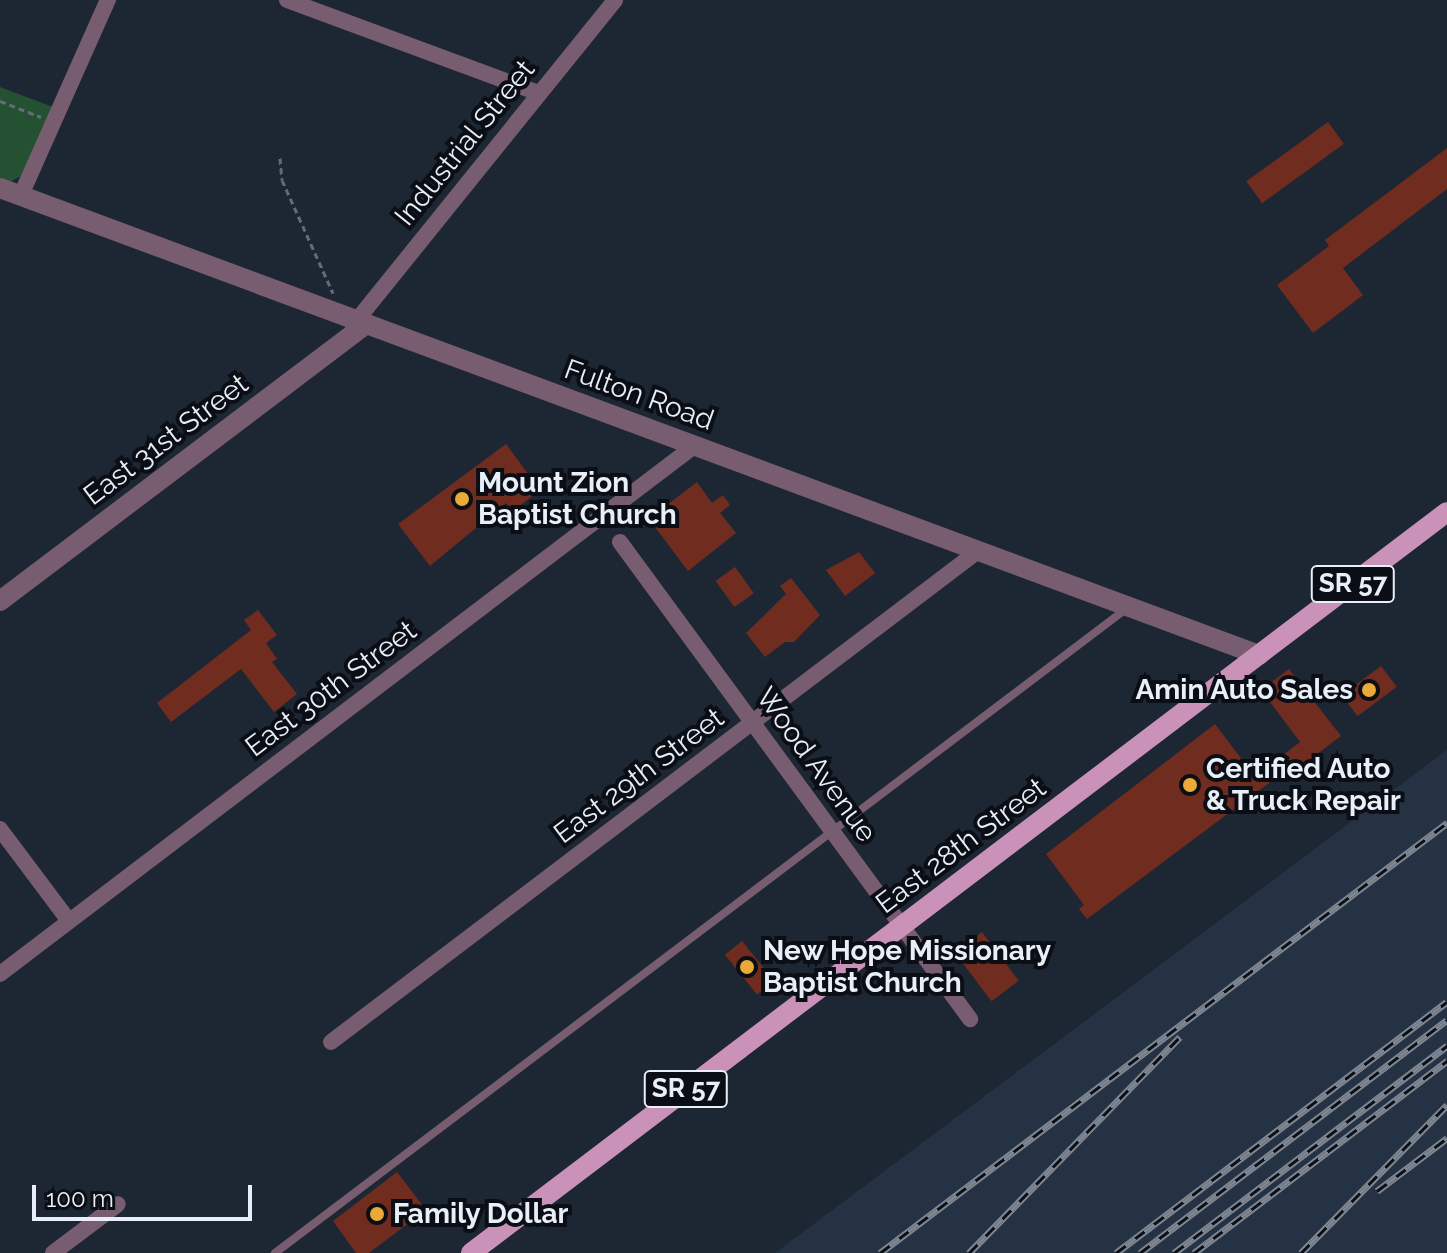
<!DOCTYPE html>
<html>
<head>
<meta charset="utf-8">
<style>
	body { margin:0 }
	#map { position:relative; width:1447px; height:1253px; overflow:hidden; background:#1d2633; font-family:Raleway,sans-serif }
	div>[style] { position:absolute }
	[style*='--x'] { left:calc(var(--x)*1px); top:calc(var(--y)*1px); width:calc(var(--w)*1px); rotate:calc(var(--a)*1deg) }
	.built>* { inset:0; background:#253244 }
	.green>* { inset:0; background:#235132 }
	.building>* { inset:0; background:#712c20; transform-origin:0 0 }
	.path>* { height:3px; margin-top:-1.5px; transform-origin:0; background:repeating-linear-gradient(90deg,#636c77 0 6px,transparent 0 10px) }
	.service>* { height:8px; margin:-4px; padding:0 4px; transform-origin:4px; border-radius:4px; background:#785c6f }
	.minor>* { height:16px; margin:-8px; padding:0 8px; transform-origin:8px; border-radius:8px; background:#785c6f }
	.tertiary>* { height:20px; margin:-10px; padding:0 10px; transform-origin:10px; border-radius:10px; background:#785c6f }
	.primary>* { height:20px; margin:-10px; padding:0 10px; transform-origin:10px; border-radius:10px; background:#cb92b9 }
	.rail>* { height:7px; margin-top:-3.5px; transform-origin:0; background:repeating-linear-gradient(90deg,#0b0f15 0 12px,#7e8691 0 24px); box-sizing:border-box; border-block:2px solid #7e8691 }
	.dots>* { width:22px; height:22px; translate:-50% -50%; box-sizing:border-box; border:4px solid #0b0f15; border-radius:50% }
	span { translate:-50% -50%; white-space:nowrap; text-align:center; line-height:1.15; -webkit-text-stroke:8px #0b0f15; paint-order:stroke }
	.shield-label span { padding:2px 6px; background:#0b0f15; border:2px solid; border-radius:6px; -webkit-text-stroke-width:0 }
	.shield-label { font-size:26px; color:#e8eff8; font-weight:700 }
	.street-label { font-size:28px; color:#e8eff8 }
	.poi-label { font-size:28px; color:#e8eff8; font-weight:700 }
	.left { translate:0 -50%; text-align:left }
	.right { translate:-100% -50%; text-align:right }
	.scale { position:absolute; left:32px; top:1185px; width:220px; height:36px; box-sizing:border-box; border:4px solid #e8eff8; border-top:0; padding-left:10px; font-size:24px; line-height:28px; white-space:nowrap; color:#e8eff8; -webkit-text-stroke:6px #0b0f15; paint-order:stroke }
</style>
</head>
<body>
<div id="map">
	<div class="built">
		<i style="clip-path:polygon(1447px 750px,1447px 1253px,775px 1253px)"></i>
	</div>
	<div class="green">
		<i style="clip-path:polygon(0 87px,53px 107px,21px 176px,12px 181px,0 181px)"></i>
	</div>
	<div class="building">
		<i style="left:1328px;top:122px;width:27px;height:101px;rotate:54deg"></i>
		<i style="clip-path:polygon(1447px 148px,1447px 189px,1343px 268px,1363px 295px,1313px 333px,1277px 285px,1329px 246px,1325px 240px)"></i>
		<i style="clip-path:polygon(506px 444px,540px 490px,513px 511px,506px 503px,430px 566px,398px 524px)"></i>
		<i style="clip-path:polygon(697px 482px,712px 503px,723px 495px,730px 505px,720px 513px,736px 533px,688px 571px,649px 519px)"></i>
		<i style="clip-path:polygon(859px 552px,875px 573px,845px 596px,826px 570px)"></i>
		<i style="left:735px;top:567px;width:32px;height:24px;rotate:54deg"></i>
		<i style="clip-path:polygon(791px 578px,820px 615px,794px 642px,785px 642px,765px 657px,746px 633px,786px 594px,780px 586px)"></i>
		<i style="clip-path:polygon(258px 610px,277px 635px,266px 643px,277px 659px,272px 662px,297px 694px,274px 712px,241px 669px,171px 722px,157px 703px,251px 630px,244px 620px)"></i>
		<i style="left:1381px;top:666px;width:26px;height:49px;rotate:53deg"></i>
		<i style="clip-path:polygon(1289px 669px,1341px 736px,1280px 782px,1277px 777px,1087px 919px,1079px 909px,1084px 905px,1046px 854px,1215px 724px,1255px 777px,1300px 742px,1261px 690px)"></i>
		<i style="left:982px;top:932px;width:61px;height:34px;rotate:53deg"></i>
		<i style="left:742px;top:941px;width:51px;height:22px;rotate:51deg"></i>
		<i style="clip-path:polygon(397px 1172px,426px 1210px,369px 1253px,356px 1253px,333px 1221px)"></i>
	</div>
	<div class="path">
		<i style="--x:0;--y:101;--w:44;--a:21.3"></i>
		<i style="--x:280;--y:158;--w:22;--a:85"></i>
		<i style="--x:282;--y:180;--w:124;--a:65.7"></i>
	</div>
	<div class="service">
		<i style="--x:275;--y:1253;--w:1067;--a:-37.12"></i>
	</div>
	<div class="minor">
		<i style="--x:287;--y:0;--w:269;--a:20.3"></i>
		<i style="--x:21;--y:195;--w:214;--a:-66"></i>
		<i style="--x:357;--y:320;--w:411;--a:-51.1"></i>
		<i style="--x:620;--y:542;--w:592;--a:53.73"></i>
		<i style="--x:0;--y:829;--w:115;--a:53.1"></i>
		<i style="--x:0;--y:974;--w:872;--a:-37.26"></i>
		<i style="--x:331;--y:1042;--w:812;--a:-37.19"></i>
		<i style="--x:53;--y:1253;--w:81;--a:-37"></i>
	</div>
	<div class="tertiary">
		<i style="--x:0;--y:188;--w:1343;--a:20.35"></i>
		<i style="--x:0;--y:601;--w:459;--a:-37.1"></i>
	</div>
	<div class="primary">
		<i style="--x:471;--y:1253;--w:1225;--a:-37.21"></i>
	</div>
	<div class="rail">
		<i style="--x:1377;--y:1191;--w:88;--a:-37.1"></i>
		<i style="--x:880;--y:1253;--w:712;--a:-37.18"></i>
		<i style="--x:969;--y:1253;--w:302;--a:-45.7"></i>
		<i style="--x:1116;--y:1253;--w:415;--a:-37.2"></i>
		<i style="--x:1140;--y:1253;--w:385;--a:-37.2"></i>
		<i style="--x:1174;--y:1253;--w:343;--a:-37.2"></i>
		<i style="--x:1194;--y:1253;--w:318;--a:-37.2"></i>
		<i style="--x:1301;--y:1253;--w:208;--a:-45.4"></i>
	</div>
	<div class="dots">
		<i style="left:462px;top:499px;background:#eaaa38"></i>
		<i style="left:1369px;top:690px;background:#eaaa38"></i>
		<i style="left:1190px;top:785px;background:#eaaa38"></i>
		<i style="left:747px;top:967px;background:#eaaa38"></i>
		<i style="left:377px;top:1214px;background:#eaaa38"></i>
	</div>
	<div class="shield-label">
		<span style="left:1353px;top:584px">SR 57</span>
		<span style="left:686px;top:1089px">SR 57</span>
	</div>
	<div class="street-label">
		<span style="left:465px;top:143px;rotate:-51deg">Industrial Street</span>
		<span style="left:639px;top:395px;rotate:20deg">Fulton Road</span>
		<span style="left:166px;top:440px;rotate:-37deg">East 31st Street</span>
		<span style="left:331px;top:689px;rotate:-37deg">East 30th Street</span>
		<span style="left:816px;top:765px;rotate:54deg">Wood Avenue</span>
		<span style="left:639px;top:776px;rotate:-37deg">East 29th Street</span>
		<span style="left:961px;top:846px;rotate:-37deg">East 28th Street</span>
	</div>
	<div class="poi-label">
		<span class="left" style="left:478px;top:499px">Mount Zion<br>Baptist Church</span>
		<span class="right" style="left:1353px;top:690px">Amin Auto Sales</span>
		<span class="left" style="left:1206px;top:785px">Certified Auto<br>&amp; Truck Repair</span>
		<span class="left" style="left:763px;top:967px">New Hope Missionary<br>Baptist Church</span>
		<span class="left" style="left:393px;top:1214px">Family Dollar</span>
	</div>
	<div class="scale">100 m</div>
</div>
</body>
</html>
